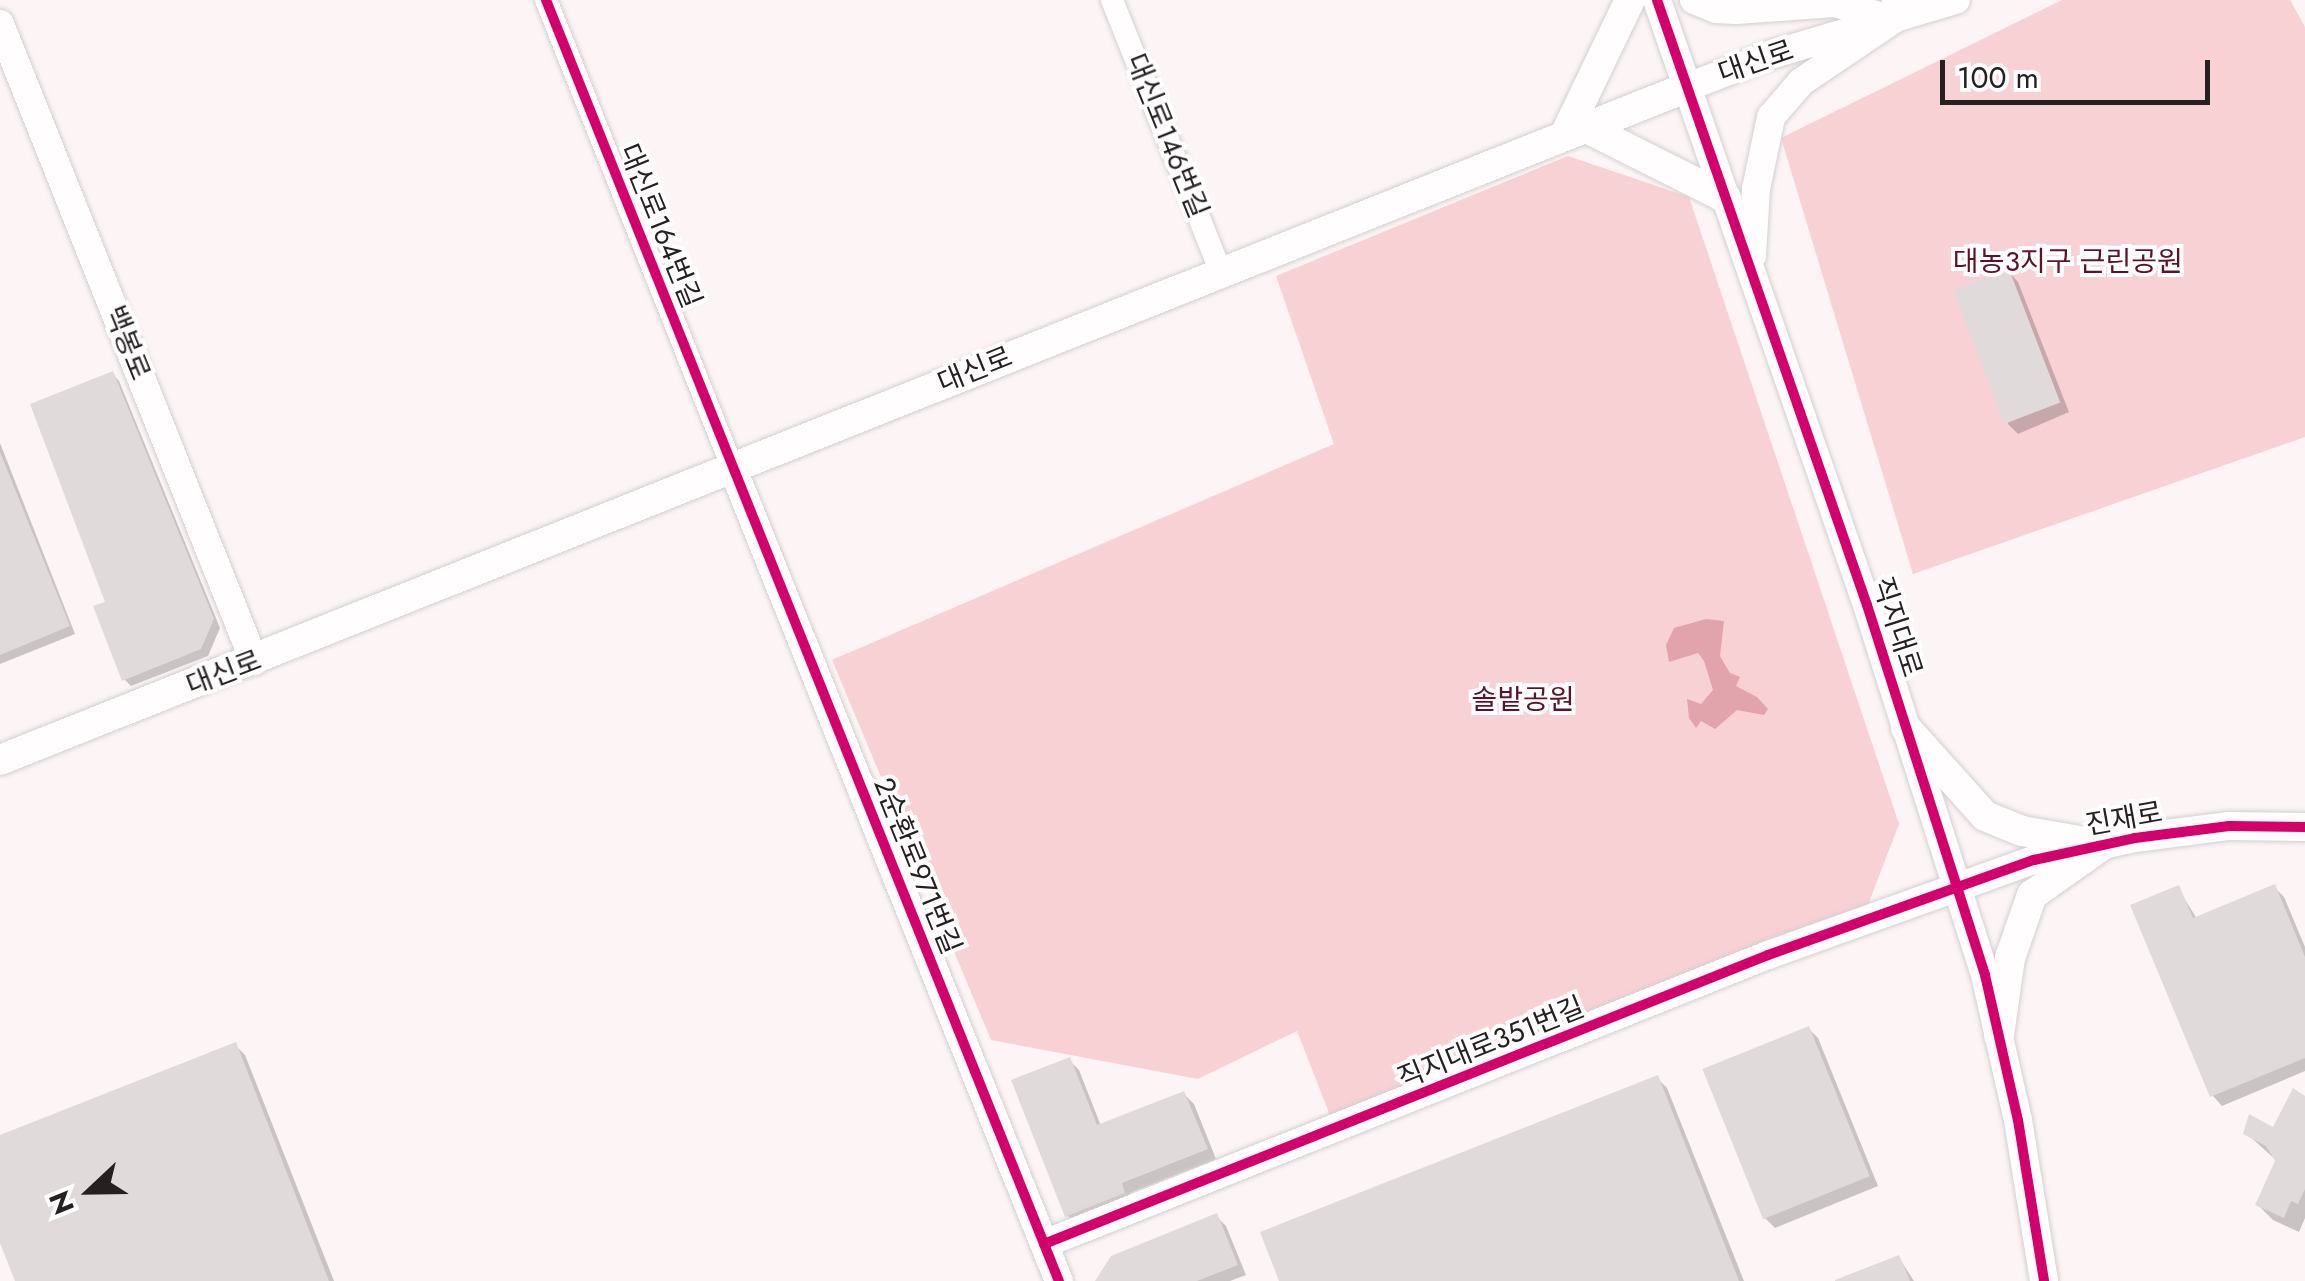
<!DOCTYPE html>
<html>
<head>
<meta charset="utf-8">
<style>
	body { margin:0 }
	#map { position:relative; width:2305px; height:1281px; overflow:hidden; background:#fcf4f5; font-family:Jost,"Noto Sans KR",sans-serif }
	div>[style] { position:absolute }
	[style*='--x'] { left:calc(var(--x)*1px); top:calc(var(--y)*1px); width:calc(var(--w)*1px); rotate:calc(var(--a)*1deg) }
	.green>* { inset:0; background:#f8d1d5 }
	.water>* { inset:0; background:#e1a3ac }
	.shadow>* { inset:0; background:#0003 }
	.building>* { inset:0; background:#e0dada; transform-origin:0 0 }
	.roads { filter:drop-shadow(0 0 2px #d5cfcf) drop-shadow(0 0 2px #d5cfcf) }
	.minor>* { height:22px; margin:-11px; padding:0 11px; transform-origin:11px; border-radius:11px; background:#fffdfe }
	.tertiary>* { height:28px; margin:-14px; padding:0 14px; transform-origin:14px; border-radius:14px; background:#fffdfe }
	.secondary>* { height:30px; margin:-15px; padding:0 15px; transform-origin:15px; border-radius:15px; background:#fffdfe }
	.cycleway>* { height:10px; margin:-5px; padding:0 5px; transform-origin:5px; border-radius:5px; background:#d6006c }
	span { translate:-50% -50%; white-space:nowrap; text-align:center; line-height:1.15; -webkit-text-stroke:8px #fff; paint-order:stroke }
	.street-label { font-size:28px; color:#262021 }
	.park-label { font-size:28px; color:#5f1126 }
	.north { position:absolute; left:40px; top:1141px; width:100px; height:100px; -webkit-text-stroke:8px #fff; paint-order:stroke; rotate:248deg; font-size:28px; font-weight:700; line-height:40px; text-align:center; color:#262021 }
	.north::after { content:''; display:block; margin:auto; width:35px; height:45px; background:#262021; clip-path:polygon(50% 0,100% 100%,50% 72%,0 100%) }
	.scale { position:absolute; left:1940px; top:60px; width:270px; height:45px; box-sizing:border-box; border:5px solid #262021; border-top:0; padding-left:12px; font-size:30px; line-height:35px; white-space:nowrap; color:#262021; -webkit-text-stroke:8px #fff; paint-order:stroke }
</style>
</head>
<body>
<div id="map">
	<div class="green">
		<i style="clip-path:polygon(2062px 0,2290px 0,2305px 27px,2305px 437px,1913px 574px,1781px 138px)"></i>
		<i style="clip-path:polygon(1568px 156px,1689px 197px,1899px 824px,1868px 905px,1331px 1118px,1297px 1031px,1198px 1079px,991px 1040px,832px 660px,1334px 444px,1276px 276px)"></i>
	</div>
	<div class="water">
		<i style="clip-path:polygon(1706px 619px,1724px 621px,1720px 656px,1730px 673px,1740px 677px,1736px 686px,1757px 697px,1768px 709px,1764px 715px,1737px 710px,1715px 729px,1701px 721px,1696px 728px,1689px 718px,1687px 699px,1701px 704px,1713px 690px,1704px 661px,1698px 653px,1669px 662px,1666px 645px,1674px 628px)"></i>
	</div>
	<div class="shadow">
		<i style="clip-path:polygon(2009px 272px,2018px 282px,2069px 412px,2018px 434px,2008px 424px)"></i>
		<i style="clip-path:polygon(112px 373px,119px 381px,220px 628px,208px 656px,131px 686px,124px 679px,108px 603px)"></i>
		<i style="clip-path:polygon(0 443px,75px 634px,0 664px)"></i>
		<i style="clip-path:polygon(2274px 887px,2284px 897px,2305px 947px,2305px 1071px,2222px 1106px,2213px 1096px,2178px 888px,2197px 919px)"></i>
		<i style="clip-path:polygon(1808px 1028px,1818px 1038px,1878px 1186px,1775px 1228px,1765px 1218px)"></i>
		<i style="clip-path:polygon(235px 1045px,245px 1055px,334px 1281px,17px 1281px,0 1237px,0 1138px)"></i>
		<i style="clip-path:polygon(1069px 1060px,1079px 1070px,1101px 1126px,1184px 1094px,1194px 1104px,1216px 1159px,1130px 1193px,1133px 1203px,1077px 1225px,1067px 1215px)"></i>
		<i style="clip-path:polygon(1657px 1078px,1667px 1088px,1744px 1281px,1282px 1281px)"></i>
		<i style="clip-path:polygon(2305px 1099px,2305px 1218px,2299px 1232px,2273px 1220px,2258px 1205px,2277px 1161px,2246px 1133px,2274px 1130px)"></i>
		<i style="clip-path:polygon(1216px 1216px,1226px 1226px,1246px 1275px,1230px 1281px,1100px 1281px)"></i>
		<i style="clip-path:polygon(1899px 1258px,1914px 1281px,1840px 1281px)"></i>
	</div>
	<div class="building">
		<i style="left:2009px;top:269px;width:143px;height:60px;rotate:69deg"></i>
		<i style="clip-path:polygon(113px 371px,214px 619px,201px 649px,122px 681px,93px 606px,105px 602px,30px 404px)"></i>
		<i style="clip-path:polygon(0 452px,70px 626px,0 655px)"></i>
		<i style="clip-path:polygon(2275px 884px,2305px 957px,2305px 1058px,2210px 1097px,2130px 905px,2179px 885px,2193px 918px)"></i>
		<i style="left:1809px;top:1026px;width:162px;height:115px;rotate:68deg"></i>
		<i style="clip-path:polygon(236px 1042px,329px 1281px,15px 1281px,0 1243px,0 1135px)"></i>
		<i style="clip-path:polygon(1070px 1057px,1097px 1125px,1184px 1091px,1208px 1149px,1122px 1183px,1125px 1193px,1065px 1217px,1011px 1080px)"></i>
		<i style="clip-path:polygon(1658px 1075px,1739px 1281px,1279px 1281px,1260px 1232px)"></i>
		<i style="clip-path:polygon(2293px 1088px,2305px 1096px,2305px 1189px,2298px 1204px,2291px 1201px,2284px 1218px,2255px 1205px,2275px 1161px,2266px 1146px,2243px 1134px,2249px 1114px,2273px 1127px)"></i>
		<i style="clip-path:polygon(1217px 1213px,1238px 1265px,1197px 1281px,1095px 1281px,1111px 1256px)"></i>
		<i style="clip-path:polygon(1899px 1255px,1910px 1281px,1835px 1281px,1835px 1280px)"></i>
	</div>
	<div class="roads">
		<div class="minor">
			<i style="--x:546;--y:0;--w:505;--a:68.26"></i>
			<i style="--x:1112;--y:0;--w:293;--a:68.2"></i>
		</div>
		<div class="tertiary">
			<i style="--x:1657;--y:0;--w:640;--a:70.86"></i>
			<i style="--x:1867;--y:605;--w:388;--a:72.3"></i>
			<i style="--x:1985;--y:975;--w:149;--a:77.2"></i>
			<i style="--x:2018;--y:1120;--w:163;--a:80.8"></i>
			<i style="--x:1694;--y:0;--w:24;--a:22"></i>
			<i style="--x:1716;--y:9;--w:20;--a:3"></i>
			<i style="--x:1736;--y:10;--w:99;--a:-4"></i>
			<i style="--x:1835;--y:3;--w:60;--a:16.3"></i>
			<i style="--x:0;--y:24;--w:686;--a:68.26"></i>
			<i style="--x:1688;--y:87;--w:88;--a:-21.3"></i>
			<i style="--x:1770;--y:55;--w:194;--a:-16.5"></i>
			<i style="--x:1752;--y:256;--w:67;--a:-86.6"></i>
			<i style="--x:1756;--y:189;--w:74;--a:-78.2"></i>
			<i style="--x:1771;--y:117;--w:46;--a:-49.4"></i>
			<i style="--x:1801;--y:82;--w:111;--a:-34"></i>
			<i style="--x:1893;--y:20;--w:20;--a:-81"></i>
			<i style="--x:733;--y:469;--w:875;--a:68.13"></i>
			<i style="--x:1044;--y:1244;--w:780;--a:-21.76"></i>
			<i style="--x:1768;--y:955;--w:282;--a:-19.7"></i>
			<i style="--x:2034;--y:860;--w:103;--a:-12.3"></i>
			<i style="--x:2135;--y:838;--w:95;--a:-7.3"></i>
			<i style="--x:2229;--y:826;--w:76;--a:0.8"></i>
		</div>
		<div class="secondary">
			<i style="--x:1585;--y:127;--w:158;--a:26.7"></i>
			<i style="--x:1565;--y:135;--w:150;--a:-64.3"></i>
			<i style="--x:1906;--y:728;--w:118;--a:48.1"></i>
			<i style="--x:1985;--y:816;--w:40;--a:22"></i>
			<i style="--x:2022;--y:831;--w:82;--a:9.8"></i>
			<i style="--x:0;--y:760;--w:1817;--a:-21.74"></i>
			<i style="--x:1999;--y:1035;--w:78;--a:-81.9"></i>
			<i style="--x:2010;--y:958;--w:67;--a:-70.8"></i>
			<i style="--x:2032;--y:895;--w:87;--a:-35.2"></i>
		</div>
	</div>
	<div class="cycleway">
		<i style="--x:546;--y:0;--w:1380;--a:68.18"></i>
		<i style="--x:1657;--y:0;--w:640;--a:70.86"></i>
		<i style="--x:1867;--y:605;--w:388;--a:72.3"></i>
		<i style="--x:1985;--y:975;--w:149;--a:77.2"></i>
		<i style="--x:2018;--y:1120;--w:163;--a:80.8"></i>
		<i style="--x:1044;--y:1244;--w:780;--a:-21.76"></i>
		<i style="--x:1768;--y:955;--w:282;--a:-19.7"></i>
		<i style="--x:2034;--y:860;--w:103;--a:-12.3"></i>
		<i style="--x:2135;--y:838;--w:95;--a:-7.3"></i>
		<i style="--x:2229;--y:826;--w:76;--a:0.8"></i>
	</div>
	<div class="street-label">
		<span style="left:1756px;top:62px;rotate:-19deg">대신로</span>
		<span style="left:1167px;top:136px;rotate:68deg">대신로146번길</span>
		<span style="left:660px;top:226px;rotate:68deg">대신로164번길</span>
		<span style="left:127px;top:343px;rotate:68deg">백봉로</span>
		<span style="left:975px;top:370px;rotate:-22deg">대신로</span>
		<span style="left:1897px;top:627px;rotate:72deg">직지대로</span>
		<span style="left:224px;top:673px;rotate:-21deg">대신로</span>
		<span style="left:2124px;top:819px;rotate:-10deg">진재로</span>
		<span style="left:917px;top:866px;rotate:68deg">2순환로971번길</span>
		<span style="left:1491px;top:1043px;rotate:-22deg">직지대로351번길</span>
	</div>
	<div class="park-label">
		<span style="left:2068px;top:262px">대농3지구 근린공원</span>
		<span style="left:1523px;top:700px">솔밭공원</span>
	</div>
	<div class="north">N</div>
	<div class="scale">100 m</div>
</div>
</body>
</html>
